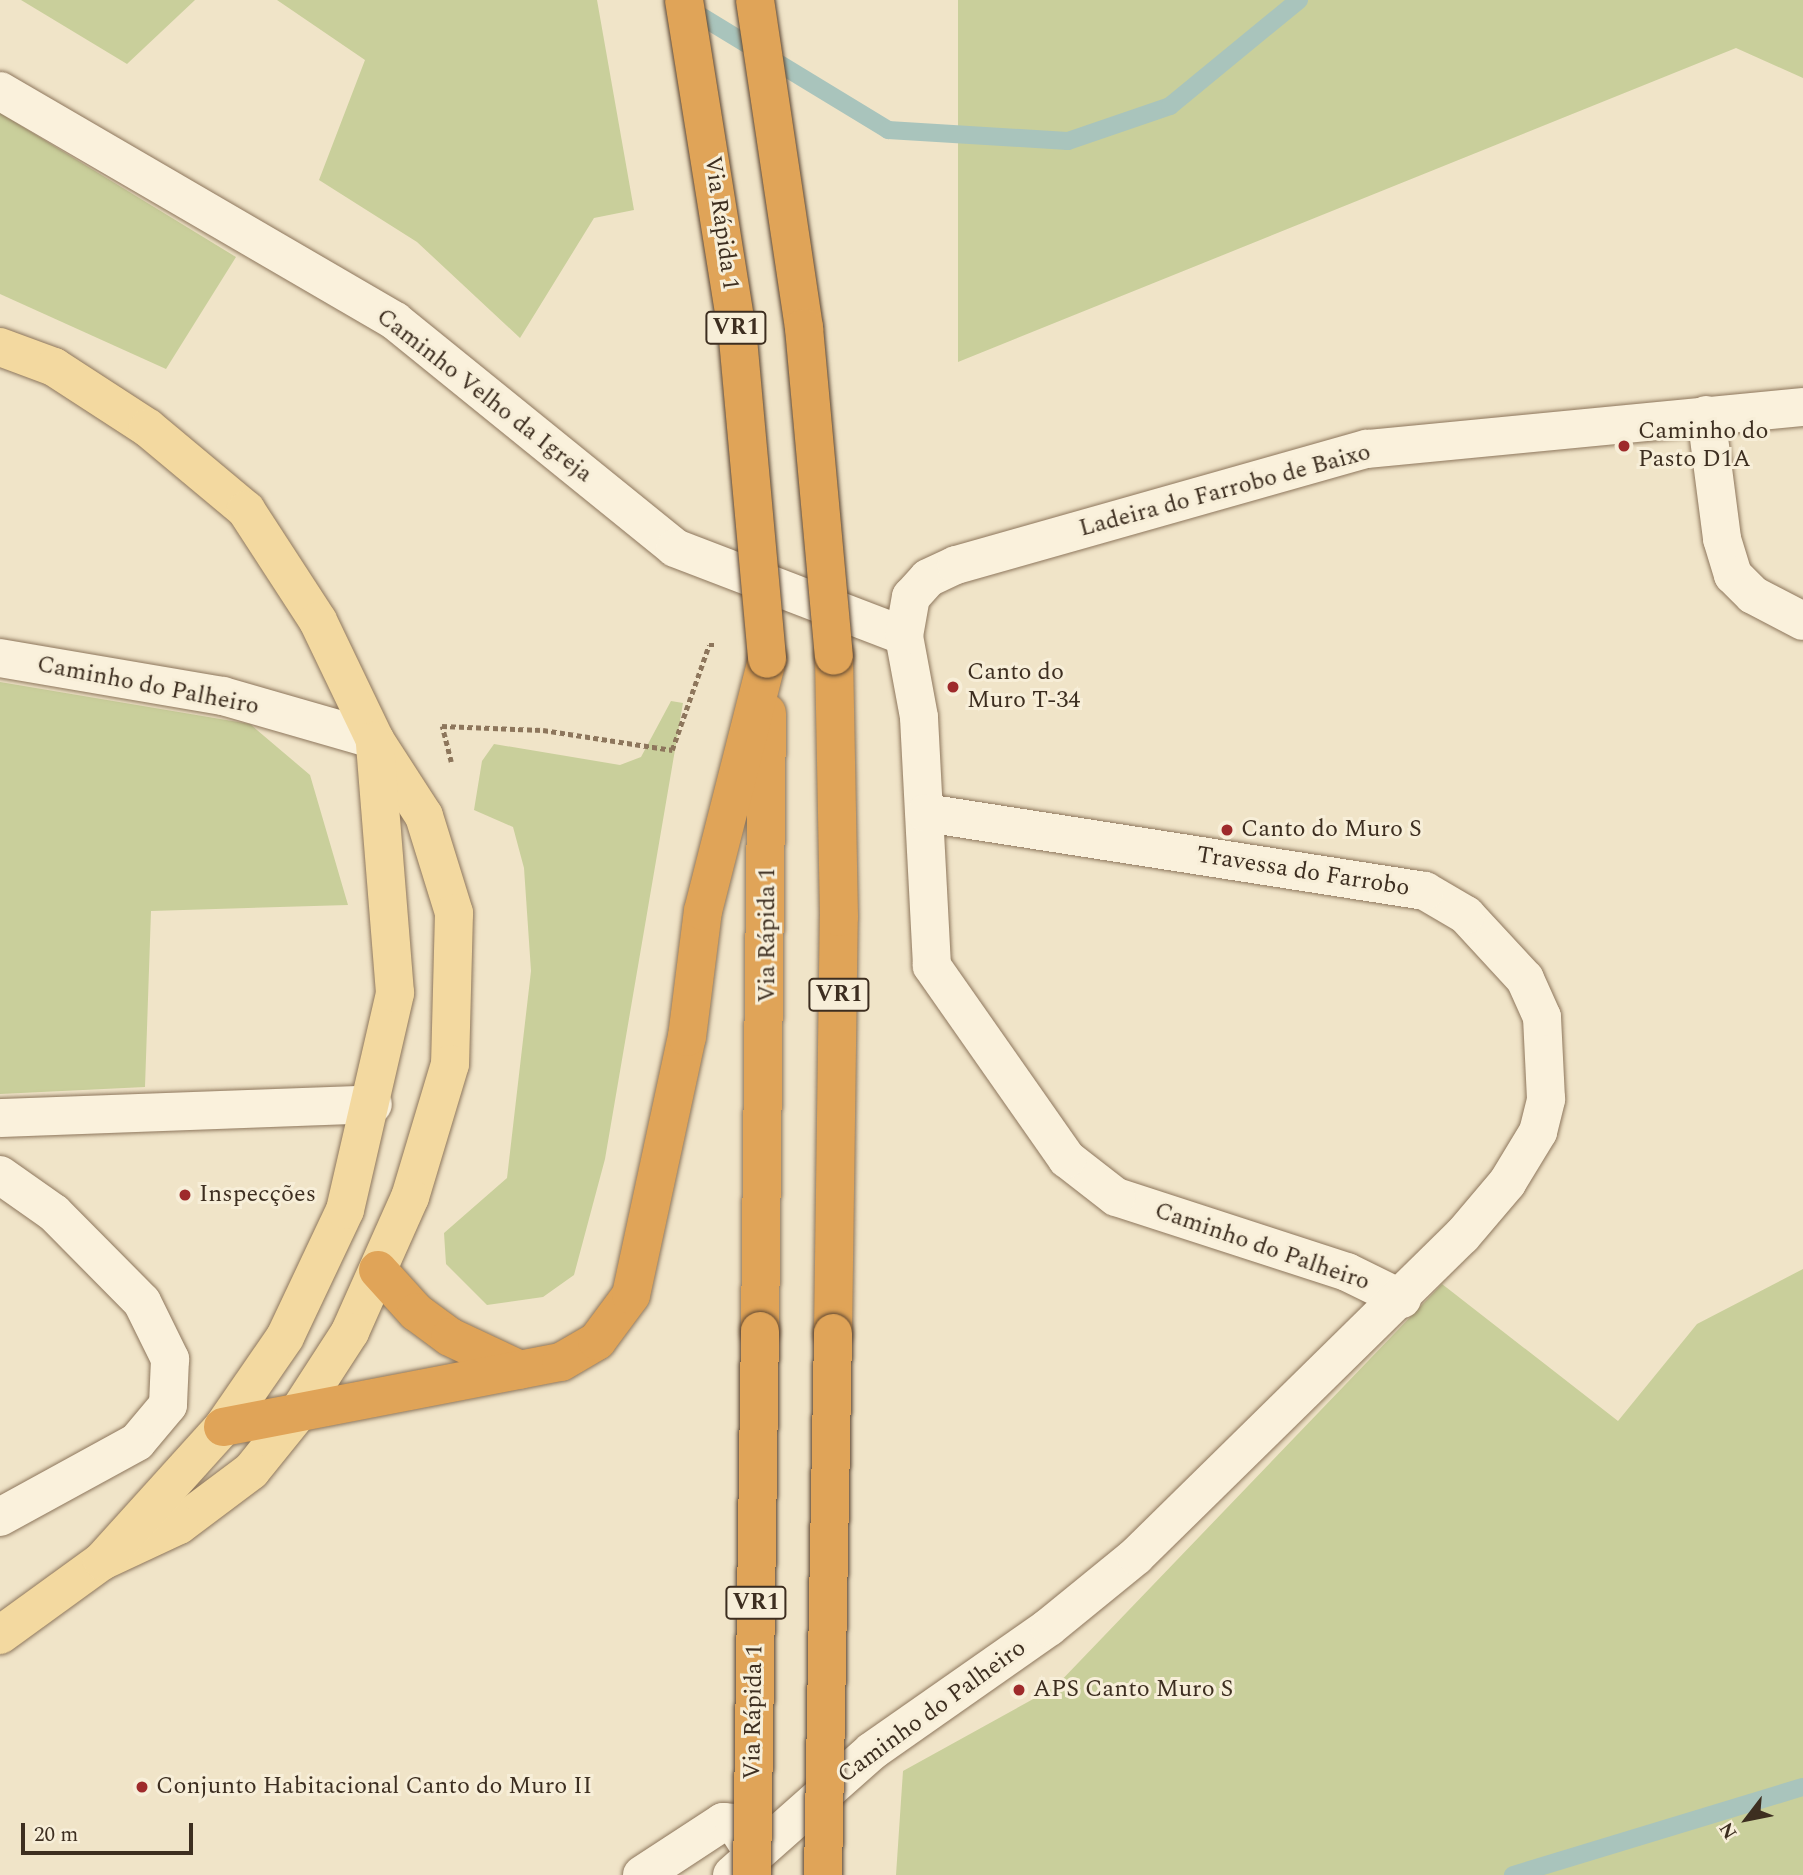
<!DOCTYPE html>
<html>
<head>
<meta charset="utf-8">
<style>
	body { margin:0 }
	#map { position:relative; width:1803px; height:1875px; overflow:hidden; background:#f0e4c8; font-family:Spectral,serif }
	div>[style] { position:absolute }
	[style*='--x'] { left:calc(var(--x)*1px); top:calc(var(--y)*1px); width:calc(var(--w)*1px); rotate:calc(var(--a)*1deg) }
	.green>* { inset:0; background:#c9cf9b }
	.stream>* { height:18px; margin:-9px; padding:0 9px; transform-origin:9px; border-radius:9px; background:#a9c4bc }
	.path>* { height:4.5px; margin-top:-2.25px; transform-origin:0; background:repeating-linear-gradient(90deg,#8d765c 0 5px,transparent 0 8.5px) }
	.roads { filter:drop-shadow(0 0 2px #8d765c) drop-shadow(0 0 2px #8d765c) }
	.minor>* { height:38px; margin:-19px; padding:0 19px; transform-origin:19px; border-radius:19px; background:#faf1dc }
	.major>* { height:38px; margin:-19px; padding:0 19px; transform-origin:19px; border-radius:19px; background:#f3d9a0 }
	.highway>* { height:38px; margin:-19px; padding:0 19px; transform-origin:19px; border-radius:19px; background:#e0a458 }
	.bridges { filter:drop-shadow(0 0 2px #5b4430) drop-shadow(0 0 2px #5b4430) }
	.highway-bridge>* { height:38px; margin:-19px; padding:0 19px; transform-origin:19px; border-radius:19px; background:#e0a458 }
	.dots>* { width:19px; height:19px; translate:-50% -50%; box-sizing:border-box; border:4px solid #f7eed8; border-radius:50% }
	span { translate:-50% -50%; white-space:nowrap; text-align:center; line-height:1.15; -webkit-text-stroke:6px #f7eed8; paint-order:stroke }
	.shield-label span { padding:2px 5px; background:#f7eed8; border:2px solid; border-radius:5px; -webkit-text-stroke-width:0 }
	.shield-label { font-size:23px; color:#3d2e20; font-weight:700 }
	.street-label { font-size:24px; color:#3d2e20 }
	.poi-label { font-size:24px; color:#3d2e20 }
	.left { translate:0 -50%; text-align:left }
	.north { position:absolute; left:1712px; top:1784px; width:70px; height:70px; -webkit-text-stroke:5px #f7eed8; paint-order:stroke; rotate:238deg; font-size:19px; font-weight:700; line-height:28px; text-align:center; color:#3d2e20 }
	.north::after { content:''; display:block; margin:auto; width:24px; height:32px; background:#3d2e20; clip-path:polygon(50% 0,100% 100%,50% 72%,0 100%) }
	.scale { position:absolute; left:21px; top:1823px; width:172px; height:32px; box-sizing:border-box; border:4px solid #3d2e20; border-top:0; padding-left:9px; font-size:21px; line-height:24px; white-space:nowrap; color:#3d2e20; -webkit-text-stroke:5px #f7eed8; paint-order:stroke }
</style>
</head>
<body>
<div id="map">
	<div class="green">
		<i style="clip-path:polygon(21px 0,195px 0,127px 64px)"></i>
		<i style="clip-path:polygon(277px 0,597px 0,634px 210px,594px 218px,520px 338px,417px 242px,319px 180px,365px 60px)"></i>
		<i style="clip-path:polygon(958px 0,1803px 0,1803px 78px,1736px 48px,958px 362px)"></i>
		<i style="clip-path:polygon(0 113px,236px 257px,166px 369px,0 294px)"></i>
		<i style="clip-path:polygon(0 682px,250px 724px,310px 775px,348px 905px,151px 911px,145px 1087px,0 1094px)"></i>
		<i style="clip-path:polygon(671px 701px,683px 703px,605px 1159px,574px 1275px,543px 1297px,487px 1305px,446px 1264px,444px 1233px,507px 1178px,531px 971px,524px 868px,513px 827px,474px 810px,482px 761px,494px 744px,620px 765px,641px 757px)"></i>
		<i style="clip-path:polygon(1803px 1269px,1803px 1875px,896px 1875px,903px 1771px,1055px 1687px,1442px 1284px,1618px 1421px,1697px 1324px)"></i>
	</div>
	<div class="stream">
		<i style="--x:686;--y:7;--w:237;--a:31.3"></i>
		<i style="--x:888;--y:130;--w:180;--a:3.5"></i>
		<i style="--x:1068;--y:141;--w:108;--a:-18.9"></i>
		<i style="--x:1170;--y:106;--w:167;--a:-39.4"></i>
		<i style="--x:1513;--y:1875;--w:303;--a:-16.9"></i>
	</div>
	<div class="path">
		<i style="--x:451;--y:762;--w:37;--a:-104"></i>
		<i style="--x:442;--y:726;--w:101;--a:2.3"></i>
		<i style="--x:543;--y:730;--w:131;--a:8.8"></i>
		<i style="--x:672;--y:750;--w:111;--a:-70.6"></i>
		<i style="--x:709;--y:645;--w:6;--a:0"></i>
	</div>
	<div class="roads">
		<div class="minor">
			<i style="--x:0;--y:91;--w:457;--a:30.2"></i>
			<i style="--x:395;--y:321;--w:360;--a:39"></i>
			<i style="--x:675;--y:548;--w:245;--a:21"></i>
			<i style="--x:1706;--y:415;--w:125;--a:82.6"></i>
			<i style="--x:1722;--y:539;--w:38;--a:73"></i>
			<i style="--x:1733;--y:575;--w:28;--a:45"></i>
			<i style="--x:1753;--y:595;--w:56;--a:27.5"></i>
			<i style="--x:0;--y:658;--w:226;--a:9.7"></i>
			<i style="--x:223;--y:696;--w:158;--a:16.1"></i>
			<i style="--x:0;--y:1118;--w:373;--a:-2.1"></i>
			<i style="--x:0;--y:1175;--w:66;--a:35.1"></i>
			<i style="--x:54;--y:1213;--w:125;--a:45.3"></i>
			<i style="--x:142;--y:1302;--w:64;--a:63.8"></i>
			<i style="--x:170;--y:1359;--w:46;--a:92.5"></i>
			<i style="--x:168;--y:1405;--w:48;--a:130"></i>
			<i style="--x:137;--y:1442;--w:156;--a:151.3"></i>
			<i style="--x:1402;--y:1299;--w:61;--a:-153.9"></i>
			<i style="--x:1347;--y:1272;--w:243;--a:-162"></i>
			<i style="--x:1116;--y:1197;--w:62;--a:-142.2"></i>
			<i style="--x:1067;--y:1159;--w:236;--a:-125"></i>
			<i style="--x:932;--y:966;--w:249;--a:-93"></i>
			<i style="--x:919;--y:717;--w:82;--a:-100.5"></i>
			<i style="--x:904;--y:636;--w:40;--a:-80"></i>
			<i style="--x:911;--y:597;--w:25;--a:-48"></i>
			<i style="--x:928;--y:578;--w:31;--a:-25"></i>
			<i style="--x:956;--y:565;--w:427;--a:-15.8"></i>
			<i style="--x:1367;--y:449;--w:438;--a:-5.5"></i>
			<i style="--x:642;--y:1875;--w:97;--a:-33.2"></i>
			<i style="--x:723;--y:1822;--w:11;--a:5"></i>
			<i style="--x:734;--y:1823;--w:33;--a:57"></i>
			<i style="--x:732;--y:1875;--w:187;--a:-41.5"></i>
			<i style="--x:872;--y:1751;--w:216;--a:-35"></i>
			<i style="--x:1049;--y:1627;--w:112;--a:-39.2"></i>
			<i style="--x:1136;--y:1556;--w:457;--a:-44.5"></i>
			<i style="--x:1462;--y:1236;--w:70;--a:-49.7"></i>
			<i style="--x:1507;--y:1183;--w:60;--a:-58.7"></i>
			<i style="--x:1538;--y:1132;--w:34;--a:-76"></i>
			<i style="--x:1546;--y:1099;--w:82;--a:-92.8"></i>
			<i style="--x:1542;--y:1017;--w:42;--a:-114.1"></i>
			<i style="--x:1525;--y:979;--w:87;--a:-132.7"></i>
			<i style="--x:1466;--y:915;--w:48;--a:-149.7"></i>
			<i style="--x:1425;--y:891;--w:505;--a:-171.12"></i>
		</div>
		<div class="major">
			<i style="--x:0;--y:347;--w:58;--a:20.3"></i>
			<i style="--x:54;--y:367;--w:112;--a:33"></i>
			<i style="--x:148;--y:428;--w:128;--a:39.9"></i>
			<i style="--x:246;--y:510;--w:132;--a:57"></i>
			<i style="--x:318;--y:621;--w:132;--a:64.4"></i>
			<i style="--x:375;--y:740;--w:90;--a:57.2"></i>
			<i style="--x:424;--y:816;--w:102;--a:72.8"></i>
			<i style="--x:454;--y:913;--w:151;--a:91.5"></i>
			<i style="--x:450;--y:1064;--w:139;--a:106.7"></i>
			<i style="--x:410;--y:1197;--w:148;--a:114"></i>
			<i style="--x:350;--y:1332;--w:98;--a:122.9"></i>
			<i style="--x:297;--y:1414;--w:73;--a:128.9"></i>
			<i style="--x:251;--y:1471;--w:90;--a:143.1"></i>
			<i style="--x:179;--y:1525;--w:85;--a:154.9"></i>
			<i style="--x:0;--y:1635;--w:126;--a:-36"></i>
			<i style="--x:102;--y:1561;--w:181;--a:-47.9"></i>
			<i style="--x:223;--y:1427;--w:109;--a:-55.4"></i>
			<i style="--x:285;--y:1337;--w:140;--a:-64.7"></i>
			<i style="--x:345;--y:1210;--w:223;--a:-77"></i>
			<i style="--x:395;--y:993;--w:252;--a:-94.6"></i>
		</div>
		<div class="highway">
			<i style="--x:378;--y:1270;--w:57;--a:47.9"></i>
			<i style="--x:416;--y:1312;--w:42;--a:36.3"></i>
			<i style="--x:450;--y:1337;--w:77;--a:25.2"></i>
			<i style="--x:760;--y:1331;--w:618;--a:-89.35"></i>
			<i style="--x:833;--y:1333;--w:416;--a:-89.2"></i>
			<i style="--x:839;--y:917;--w:261;--a:-91.1"></i>
			<i style="--x:223;--y:1427;--w:344;--a:-10.9"></i>
			<i style="--x:561;--y:1362;--w:42;--a:-30.3"></i>
			<i style="--x:597;--y:1341;--w:57;--a:-53.5"></i>
			<i style="--x:631;--y:1295;--w:264;--a:-77.8"></i>
			<i style="--x:687;--y:1037;--w:127;--a:-82.8"></i>
			<i style="--x:703;--y:911;--w:260;--a:-75.7"></i>
		</div>
	</div>
	<div class="bridges">
		<div class="highway-bridge">
			<i style="--x:684;--y:0;--w:343;--a:80.9"></i>
			<i style="--x:738;--y:339;--w:321;--a:84.8"></i>
			<i style="--x:755;--y:0;--w:332;--a:81.5"></i>
			<i style="--x:804;--y:328;--w:329;--a:84.8"></i>
			<i style="--x:752;--y:1875;--w:544;--a:-89.16"></i>
			<i style="--x:823;--y:1875;--w:542;--a:-88.94"></i>
		</div>
	</div>
	<div class="dots">
		<i style="left:1624px;top:446px;background:#9e2a2b"></i>
		<i style="left:953px;top:687px;background:#9e2a2b"></i>
		<i style="left:1227px;top:830px;background:#9e2a2b"></i>
		<i style="left:185px;top:1195px;background:#9e2a2b"></i>
		<i style="left:1019px;top:1690px;background:#9e2a2b"></i>
		<i style="left:142px;top:1787px;background:#9e2a2b"></i>
	</div>
	<div class="shield-label">
		<span style="left:736px;top:328px">VR1</span>
		<span style="left:839px;top:995px">VR1</span>
		<span style="left:756px;top:1603px">VR1</span>
	</div>
	<div class="street-label">
		<span style="left:721px;top:223px;rotate:82deg">Via Rápida 1</span>
		<span style="left:484px;top:396px;rotate:38deg">Caminho Velho da Igreja</span>
		<span style="left:1225px;top:491px;rotate:-15deg">Ladeira do Farrobo de Baixo</span>
		<span style="left:148px;top:686px;rotate:11deg">Caminho do Palheiro</span>
		<span style="left:1303px;top:872px;rotate:9deg">Travessa do Farrobo</span>
		<span style="left:768px;top:935px;rotate:-90deg">Via Rápida 1</span>
		<span style="left:1262px;top:1247px;rotate:19deg">Caminho do Palheiro</span>
		<span style="left:754px;top:1712px;rotate:-89deg">Via Rápida 1</span>
		<span style="left:932px;top:1712px;rotate:-36deg">Caminho do Palheiro</span>
	</div>
	<div class="poi-label">
		<span class="left" style="left:1638px;top:446px">Caminho do<br>Pasto D1A</span>
		<span class="left" style="left:967px;top:687px">Canto do<br>Muro T-34</span>
		<span class="left" style="left:1241px;top:830px">Canto do Muro S</span>
		<span class="left" style="left:199px;top:1195px">Inspecções</span>
		<span class="left" style="left:1033px;top:1690px">APS Canto Muro S</span>
		<span class="left" style="left:156px;top:1787px">Conjunto Habitacional Canto do Muro II</span>
	</div>
	<div class="north">N</div>
	<div class="scale">20 m</div>
</div>
</body>
</html>
